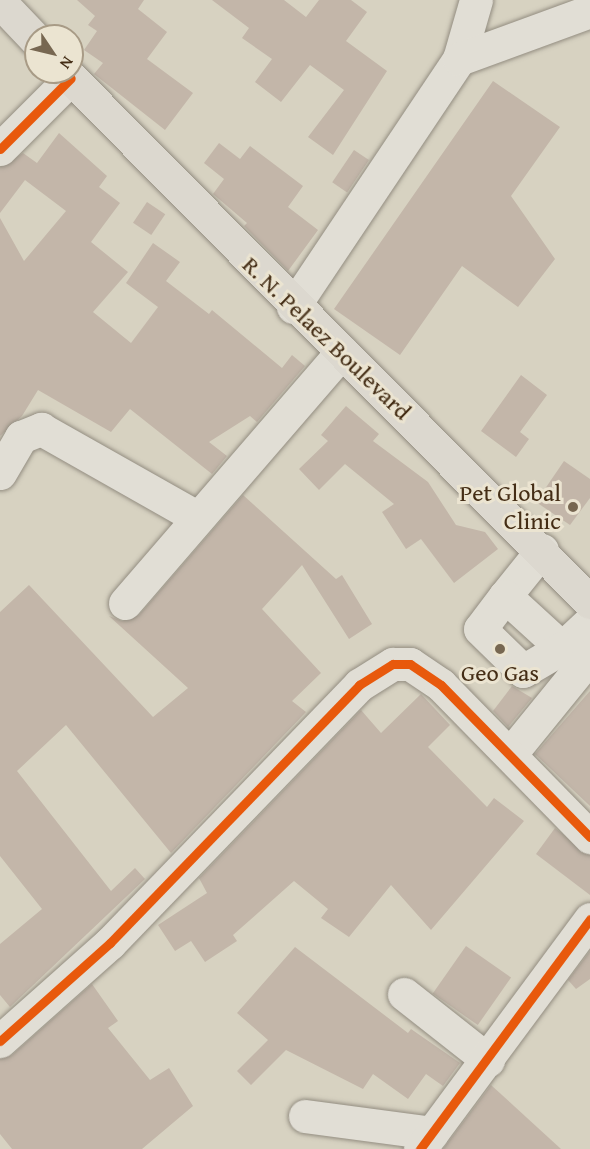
<!DOCTYPE html>
<html>
<head>
<meta charset="utf-8">
<style>
	body { margin:0 }
	#map { position:relative; width:590px; height:1149px; overflow:hidden; background:#d7d2c1; font-family:"Gentium Book Plus",serif }
	div>[style] { position:absolute }
	[style*='--x'] { left:calc(var(--x)*1px); top:calc(var(--y)*1px); width:calc(var(--w)*1px); rotate:calc(var(--a)*1deg) }
	.building>* { inset:0; background:#c3b6a9; transform-origin:0 0 }
	.roads { filter:drop-shadow(0 0 2px #938d81) drop-shadow(0 0 2px #938d81) }
	.minor>* { height:33px; margin:-16.5px; padding:0 16.5px; transform-origin:16.5px; border-radius:16.5px; background:#e1ded5 }
	.major>* { height:33px; margin:-16.5px; padding:0 16.5px; transform-origin:16.5px; border-radius:16.5px; background:#dcd8cf }
	.cycleway>* { height:9px; margin:-4.5px; padding:0 4.5px; transform-origin:4.5px; border-radius:4.5px; background:#e8590c }
	.dots>* { width:16px; height:16px; translate:-50% -50%; box-sizing:border-box; border:3px solid #ebe4d1; border-radius:50% }
	span { translate:-50% -50%; white-space:nowrap; text-align:center; line-height:1.15; -webkit-text-stroke:6px #ebe4d1; paint-order:stroke }
	.street-label { font-size:24px; color:#442d15 }
	.poi-label { font-size:24px; color:#442d15 }
	.right { translate:-100% -50%; text-align:right }
	.north { position:absolute; left:24px; top:24px; width:60px; height:60px; box-sizing:border-box; background:#ebe4d1; border:2px solid #a89b86; border-radius:50%; rotate:125deg; font-size:16px; font-weight:700; line-height:24px; text-align:center; color:#442d15 }
	.north::after { content:''; display:block; margin:auto; width:21px; height:27px; background:#776751; clip-path:polygon(50% 0,100% 100%,50% 72%,0 100%) }
</style>
</head>
<body>
<div id="map">
	<div class="building">
		<i style="clip-path:polygon(77px 0,144px 0,138px 9px,167px 32px,147px 59px,193px 93px,165px 130px,94px 74px,103px 63px,84px 50px,97px 31px,88px 25px,95px 16px)"></i>
		<i style="clip-path:polygon(212px 0,284px 0,306px 17px,319px 0,351px 0,367px 12px,346px 41px,387px 71px,333px 155px,308px 137px,344px 90px,310px 65px,281px 102px,255px 82px,272px 59px,242px 38px,249px 28px)"></i>
		<i style="clip-path:polygon(493px 81px,560px 127px,511px 196px,555px 259px,518px 307px,462px 266px,400px 355px,334px 309px)"></i>
		<i style="clip-path:polygon(59px 133px,107px 176px,99px 187px,120px 203px,91px 242px,128px 272px,93px 312px,131px 343px,158px 307px,126px 283px,153px 243px,180px 262px,166px 281px,209px 314px,212px 310px,282px 368px,292px 355px,305px 366px,257px 422px,250px 416px,209px 442px,227px 456px,212px 474px,130px 409px,111px 432px,38px 390px,22px 416px,0 436px,0 218px,24px 261px,66px 211px,25px 180px,0 213px,0 167px,23px 153px,37px 163px)"></i>
		<i style="clip-path:polygon(219px 143px,240px 159px,250px 146px,303px 186px,288px 207px,318px 230px,288px 271px,244px 226px,247px 223px,213px 194px,224px 179px,204px 163px)"></i>
		<i style="left:354px;top:150px;width:18px;height:39px;rotate:34deg"></i>
		<i style="left:147px;top:202px;width:22px;height:25px;rotate:34deg"></i>
		<i style="clip-path:polygon(521px 375px,547px 395px,520px 432px,529px 439px,516px 457px,481px 431px)"></i>
		<i style="clip-path:polygon(346px 406px,379px 434px,373px 441px,428px 482px,456px 525px,485px 532px,498px 549px,454px 583px,421px 539px,406px 549px,382px 512px,394px 504px,345px 464px,319px 490px,299px 469px,328px 441px,321px 435px)"></i>
		<i style="clip-path:polygon(564px 461px,590px 479px,590px 498px,570px 525px,536px 502px)"></i>
		<i style="clip-path:polygon(243px 495px,336px 579px,342px 575px,372px 624px,349px 639px,302px 565px,262px 609px,321px 673px,292px 701px,306px 712px,171px 853px,66px 725px,17px 771px,111px 891px,135px 868px,145px 879px,10px 1007px,0 995px,0 944px,42px 909px,0 856px,0 612px,29px 585px,153px 717px,188px 688px,109px 616px,122px 621px,139px 615px)"></i>
		<i style="clip-path:polygon(512px 686px,532px 698px,508px 727px,493px 711px)"></i>
		<i style="clip-path:polygon(590px 691px,590px 806px,535px 754px)"></i>
		<i style="clip-path:polygon(421px 694px,450px 725px,428px 747px,487px 807px,494px 798px,524px 821px,431px 930px,391px 885px,349px 937px,321px 918px,328px 909px,294px 881px,233px 935px,237px 941px,205px 962px,191px 941px,175px 951px,158px 925px,207px 893px,199px 878px,361px 710px,381px 733px)"></i>
		<i style="clip-path:polygon(555px 828px,590px 855px,590px 895px,536px 854px)"></i>
		<i style="left:466px;top:946px;width:55px;height:58px;rotate:35deg"></i>
		<i style="clip-path:polygon(295px 947px,408px 1033px,411px 1029px,460px 1063px,443px 1086px,426px 1074px,408px 1099px,373px 1074px,363px 1089px,286px 1050px,251px 1085px,237px 1071px,268px 1040px,237px 1013px)"></i>
		<i style="clip-path:polygon(590px 951px,590px 979px,576px 989px,568px 980px)"></i>
		<i style="clip-path:polygon(92px 984px,118px 1021px,108px 1028px,150px 1080px,169px 1068px,193px 1106px,142px 1149px,12px 1149px,0 1134px,0 1059px,12px 1055px)"></i>
		<i style="clip-path:polygon(491px 1085px,561px 1149px,443px 1149px)"></i>
	</div>
	<div class="roads">
		<div class="minor">
			<i style="--x:459;--y:59;--w:61;--a:-73.9"></i>
			<i style="--x:0;--y:149;--w:100;--a:-45"></i>
			<i style="--x:293;--y:307;--w:298;--a:-56.2"></i>
			<i style="--x:459;--y:59;--w:140;--a:-20.1"></i>
			<i style="--x:0;--y:473;--w:42;--a:-59.7"></i>
			<i style="--x:21;--y:437;--w:22;--a:-22"></i>
			<i style="--x:41;--y:429;--w:177;--a:29.5"></i>
			<i style="--x:542;--y:550;--w:59;--a:128.8"></i>
			<i style="--x:505;--y:596;--w:77;--a:42.4"></i>
			<i style="--x:562;--y:648;--w:38;--a:-43"></i>
			<i style="--x:505;--y:596;--w:41;--a:127.1"></i>
			<i style="--x:480;--y:629;--w:60;--a:44.3"></i>
			<i style="--x:523;--y:671;--w:45;--a:-30.5"></i>
			<i style="--x:125;--y:603;--w:332;--a:-49.2"></i>
			<i style="--x:512;--y:752;--w:124;--a:-50.9"></i>
			<i style="--x:404;--y:994;--w:107;--a:38.2"></i>
			<i style="--x:0;--y:1041;--w:147;--a:-41.7"></i>
			<i style="--x:110;--y:943;--w:359;--a:-46"></i>
			<i style="--x:359;--y:685;--w:40;--a:-32"></i>
			<i style="--x:393;--y:664;--w:17;--a:0"></i>
			<i style="--x:410;--y:664;--w:37;--a:34"></i>
			<i style="--x:441;--y:685;--w:213;--a:45.6"></i>
			<i style="--x:305;--y:1116;--w:128;--a:7.6"></i>
			<i style="--x:420;--y:1149;--w:286;--a:-53.5"></i>
		</div>
		<div class="major">
			<i style="--x:0;--y:2;--w:52;--a:46.5"></i>
			<i style="--x:65;--y:72;--w:746;--a:45.27"></i>
		</div>
	</div>
	<div class="cycleway">
		<i style="--x:0;--y:149;--w:100;--a:-45"></i>
		<i style="--x:0;--y:1041;--w:147;--a:-41.7"></i>
		<i style="--x:110;--y:943;--w:359;--a:-46"></i>
		<i style="--x:359;--y:685;--w:40;--a:-32"></i>
		<i style="--x:393;--y:664;--w:17;--a:0"></i>
		<i style="--x:410;--y:664;--w:37;--a:34"></i>
		<i style="--x:441;--y:685;--w:213;--a:45.6"></i>
		<i style="--x:420;--y:1149;--w:286;--a:-53.5"></i>
	</div>
	<div class="dots">
		<i style="left:573px;top:507px;background:#776751"></i>
		<i style="left:500px;top:649px;background:#776751"></i>
	</div>
	<div class="street-label">
		<span style="left:327px;top:338px;rotate:44deg">R. N. Pelaez Boulevard</span>
	</div>
	<div class="poi-label">
		<span class="right" style="left:561px;top:507px">Pet Global<br>Clinic</span>
		<span style="left:500px;top:673px">Geo Gas</span>
	</div>
	<div class="north">N</div>
</div>
</body>
</html>
